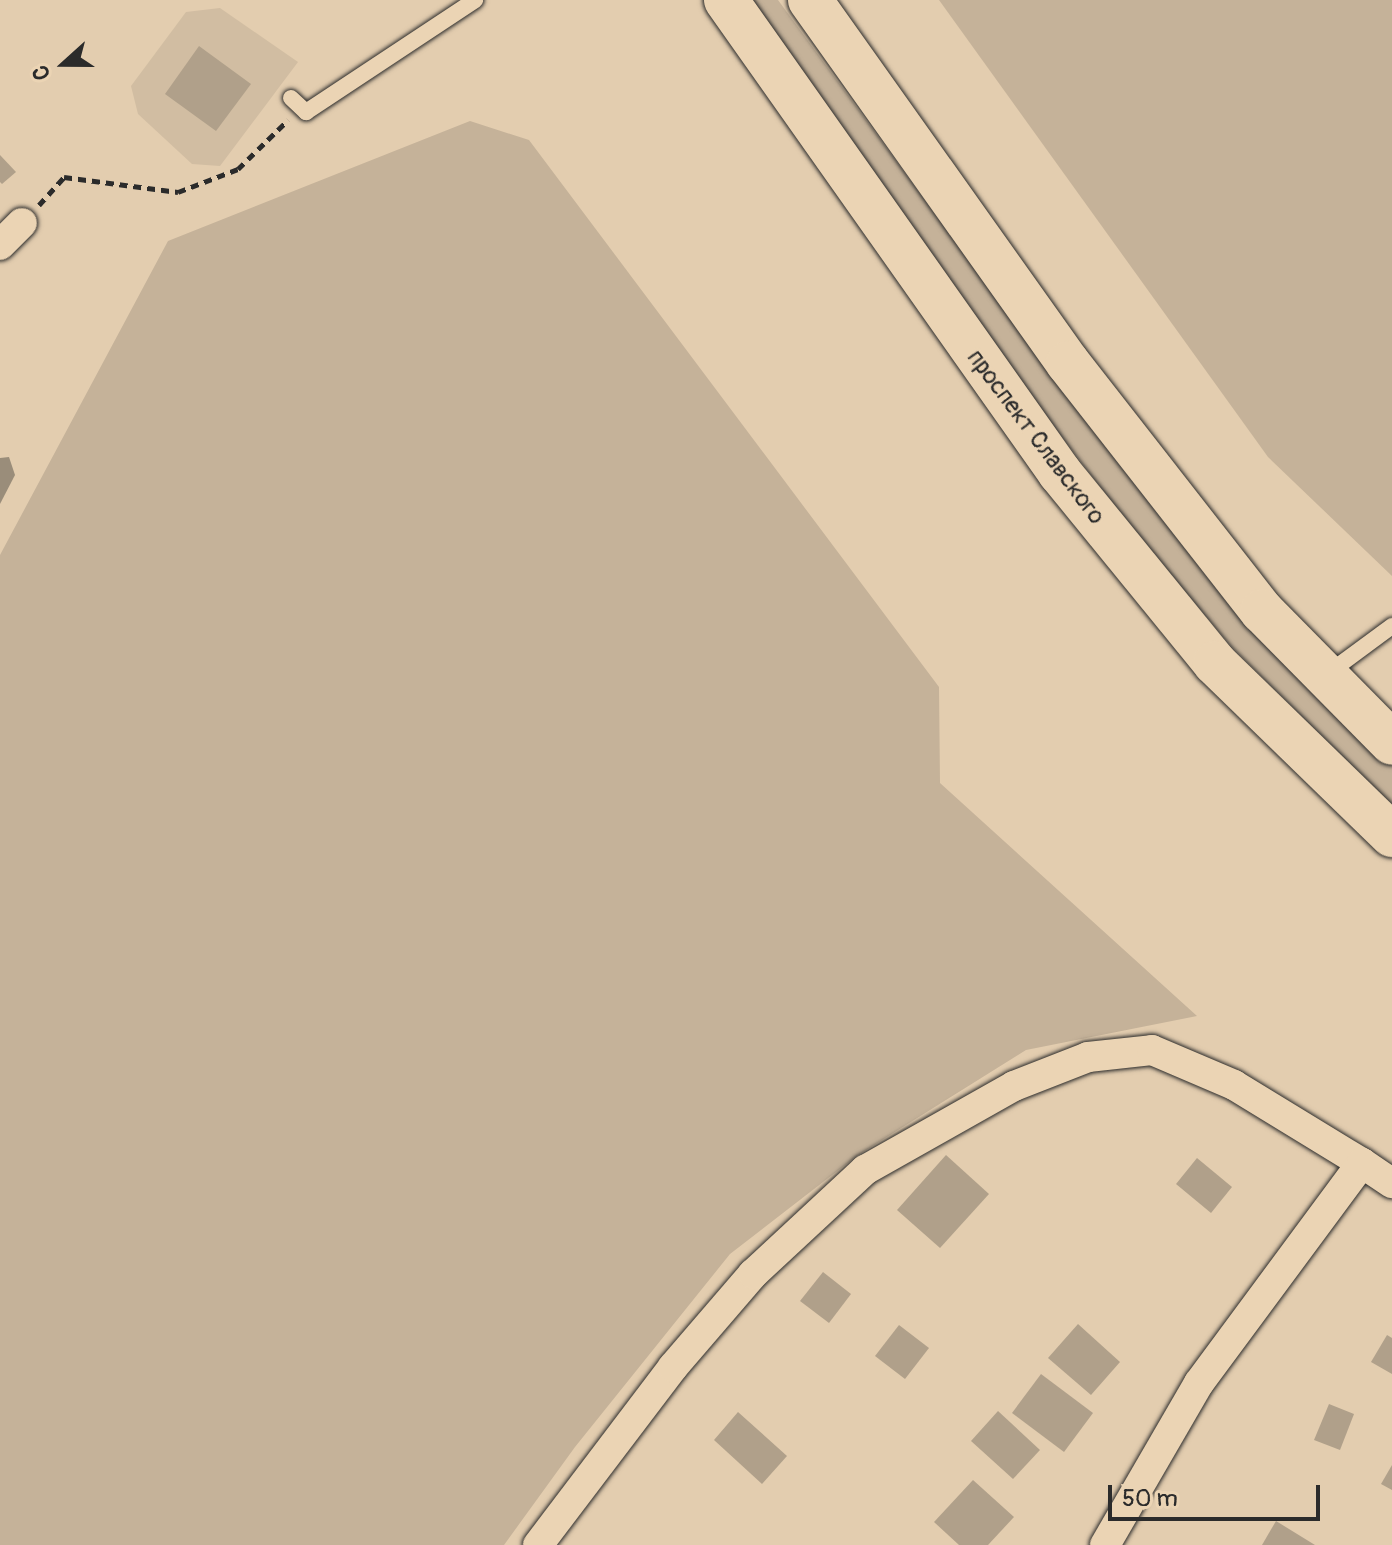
<!DOCTYPE html>
<meta charset="utf-8">
<style>
body{margin:0}
#map{position:relative;width:1392px;height:1545px;overflow:hidden;background:#e3cdaf;font-family:Pangolin,sans-serif}
div>[style]{position:absolute}
.built>*{inset:0;background:#d1bda2}
.green>*{inset:0;background:#c5b299}
.water>*{inset:0;background:#9a8d7a}
.building>*{inset:0;background:#b0a08a}
.path>*{height:5px;margin-top:-2.5px;transform-origin:0;background:repeating-linear-gradient(90deg,#2b2b2b 0 8px,transparent 0 14px)}
.roads{filter:drop-shadow(0 0 2px #2b2b2b) drop-shadow(0 0 2px #2b2b2b)}
.lane>*{height:16px;margin:-8px;padding:0 8px;transform-origin:8px;border-radius:8px;background:#ebd4b4}
.street>*{height:30px;margin:-15px;padding:0 15px;transform-origin:15px;border-radius:15px;background:#ebd4b4}
.secondary>*{height:44px;margin:-22px;padding:0 22px;transform-origin:22px;border-radius:22px;background:#ebd4b4}
span{translate:-50% -50%;white-space:nowrap;text-align:center;line-height:1.15;-webkit-text-stroke:6px #ebd4b4;paint-order:stroke}
.street-label{font-size:24px;color:#2b2b2b}
.north{position:absolute;left:24px;top:24px;width:80px;height:80px;-webkit-text-stroke:6px #ebd4b4;paint-order:stroke;rotate:249deg;font-size:22px;font-weight:700;line-height:32px;text-align:center;color:#2b2b2b}
.north::after{content:'';display:block;margin:auto;width:28px;height:36px;background:#2b2b2b;clip-path:polygon(50% 0,100% 100%,50% 72%,0 100%)}
.scale{position:absolute;left:1108px;top:1485px;width:212px;height:36px;box-sizing:border-box;border:4px solid #2b2b2b;border-top:0;padding-left:10px;font-size:24px;line-height:28px;white-space:nowrap;color:#2b2b2b;-webkit-text-stroke:6px #ebd4b4;paint-order:stroke}
</style>
<div id="map">
<div class="built">
<i style="clip-path:polygon(220px 8px,298px 62px,220px 166px,192px 164px,138px 114px,131px 86px,186px 12px)"></i>
</div>
<div class="green">
<i style="clip-path:polygon(752px 0,778px 0,1052px 374px,1392px 757px,1392px 806px,1232px 647px,1137px 535px,1027px 391px)"></i>
<i style="clip-path:polygon(939px 0,1392px 0,1392px 576px,1268px 457px)"></i>
<i style="clip-path:polygon(470px 121px,529px 140px,939px 687px,940px 783px,1197px 1016px,1026px 1050px,858px 1155px,730px 1254px,575px 1447px,504px 1545px,0 1545px,0 555px,168px 241px)"></i>
</div>
<div class="water">
<i style="clip-path:polygon(9px 457px,15px 475px,0 504px,0 458px)"></i>
</div>
<div class="building">
<i style="clip-path:polygon(199px 46px,251px 84px,216px 131px,165px 94px)"></i>
<i style="clip-path:polygon(0 155px,16px 172px,2px 184px,0 182px)"></i>
<i style="clip-path:polygon(946px 1155px,989px 1194px,940px 1248px,897px 1210px)"></i>
<i style="clip-path:polygon(1197px 1158px,1232px 1187px,1211px 1213px,1176px 1184px)"></i>
<i style="clip-path:polygon(823px 1272px,851px 1294px,829px 1323px,800px 1301px)"></i>
<i style="clip-path:polygon(1078px 1324px,1120px 1362px,1091px 1395px,1048px 1358px)"></i>
<i style="clip-path:polygon(899px 1325px,929px 1348px,905px 1379px,875px 1356px)"></i>
<i style="clip-path:polygon(1387px 1335px,1392px 1338px,1392px 1374px,1371px 1362px)"></i>
<i style="clip-path:polygon(1041px 1374px,1093px 1413px,1064px 1452px,1012px 1413px)"></i>
<i style="clip-path:polygon(1329px 1404px,1354px 1414px,1340px 1450px,1314px 1440px)"></i>
<i style="clip-path:polygon(998px 1411px,1040px 1450px,1013px 1479px,971px 1441px)"></i>
<i style="clip-path:polygon(738px 1412px,787px 1456px,762px 1484px,714px 1440px)"></i>
<i style="clip-path:polygon(1392px 1465px,1392px 1490px,1381px 1484px)"></i>
<i style="clip-path:polygon(973px 1480px,1014px 1517px,988px 1545px,959px 1545px,934px 1522px)"></i>
<i style="clip-path:polygon(1276px 1521px,1315px 1545px,1262px 1545px)"></i>
</div>
<div class="path">
<i style="left:39px;top:205px;width:38px;rotate:-48deg"></i>
<i style="left:64px;top:177px;width:115px;rotate:7.5deg"></i>
<i style="left:178px;top:192px;width:64px;rotate:-21deg"></i>
<i style="left:238px;top:169px;width:70px;rotate:-44.4deg"></i>
</div>
<div class="roads">
<div class="lane">
<i style="left:291px;top:98px;width:21px;rotate:43deg"></i>
<i style="left:306px;top:112px;width:203px;rotate:-33.5deg"></i>
<i style="left:1327px;top:674px;width:81px;rotate:-36.4deg"></i>
</div>
<div class="street">
<i style="left:0;top:245px;width:31px;rotate:-45deg"></i>
<i style="left:538px;top:1545px;width:223px;rotate:-52.8deg"></i>
<i style="left:673px;top:1367px;width:123px;rotate:-49.3deg"></i>
<i style="left:753px;top:1274px;width:153px;rotate:-42.9deg"></i>
<i style="left:865px;top:1170px;width:171px;rotate:-29.4deg"></i>
<i style="left:1014px;top:1086px;width:79px;rotate:-21.4deg"></i>
<i style="left:1088px;top:1057px;width:64px;rotate:-6.2deg"></i>
<i style="left:1152px;top:1050px;width:89px;rotate:23.1deg"></i>
<i style="left:1234px;top:1085px;width:150px;rotate:31.4deg"></i>
<i style="left:1105px;top:1545px;width:187px;rotate:-59.9deg"></i>
<i style="left:1199px;top:1383px;width:274px;rotate:-53.5deg"></i>
<i style="left:1362px;top:1163px;width:36px;rotate:34deg"></i>
</div>
<div class="secondary">
<i style="left:726px;top:0;width:579px;rotate:54.77deg"></i>
<i style="left:1060px;top:473px;width:245px;rotate:50.8deg"></i>
<i style="left:1215px;top:663px;width:247px;rotate:44.2deg"></i>
<i style="left:810px;top:0;width:445px;rotate:54.6deg"></i>
<i style="left:1068px;top:363px;width:315px;rotate:52deg"></i>
<i style="left:1262px;top:611px;width:185px;rotate:45.4deg"></i>
</div>
</div>
<div class="street-label">
<span style="left:1036px;top:437px;rotate:53deg">проспект Славского</span>
</div>
<div class="north">С</div>
<div class="scale">50 m</div>
</div>
